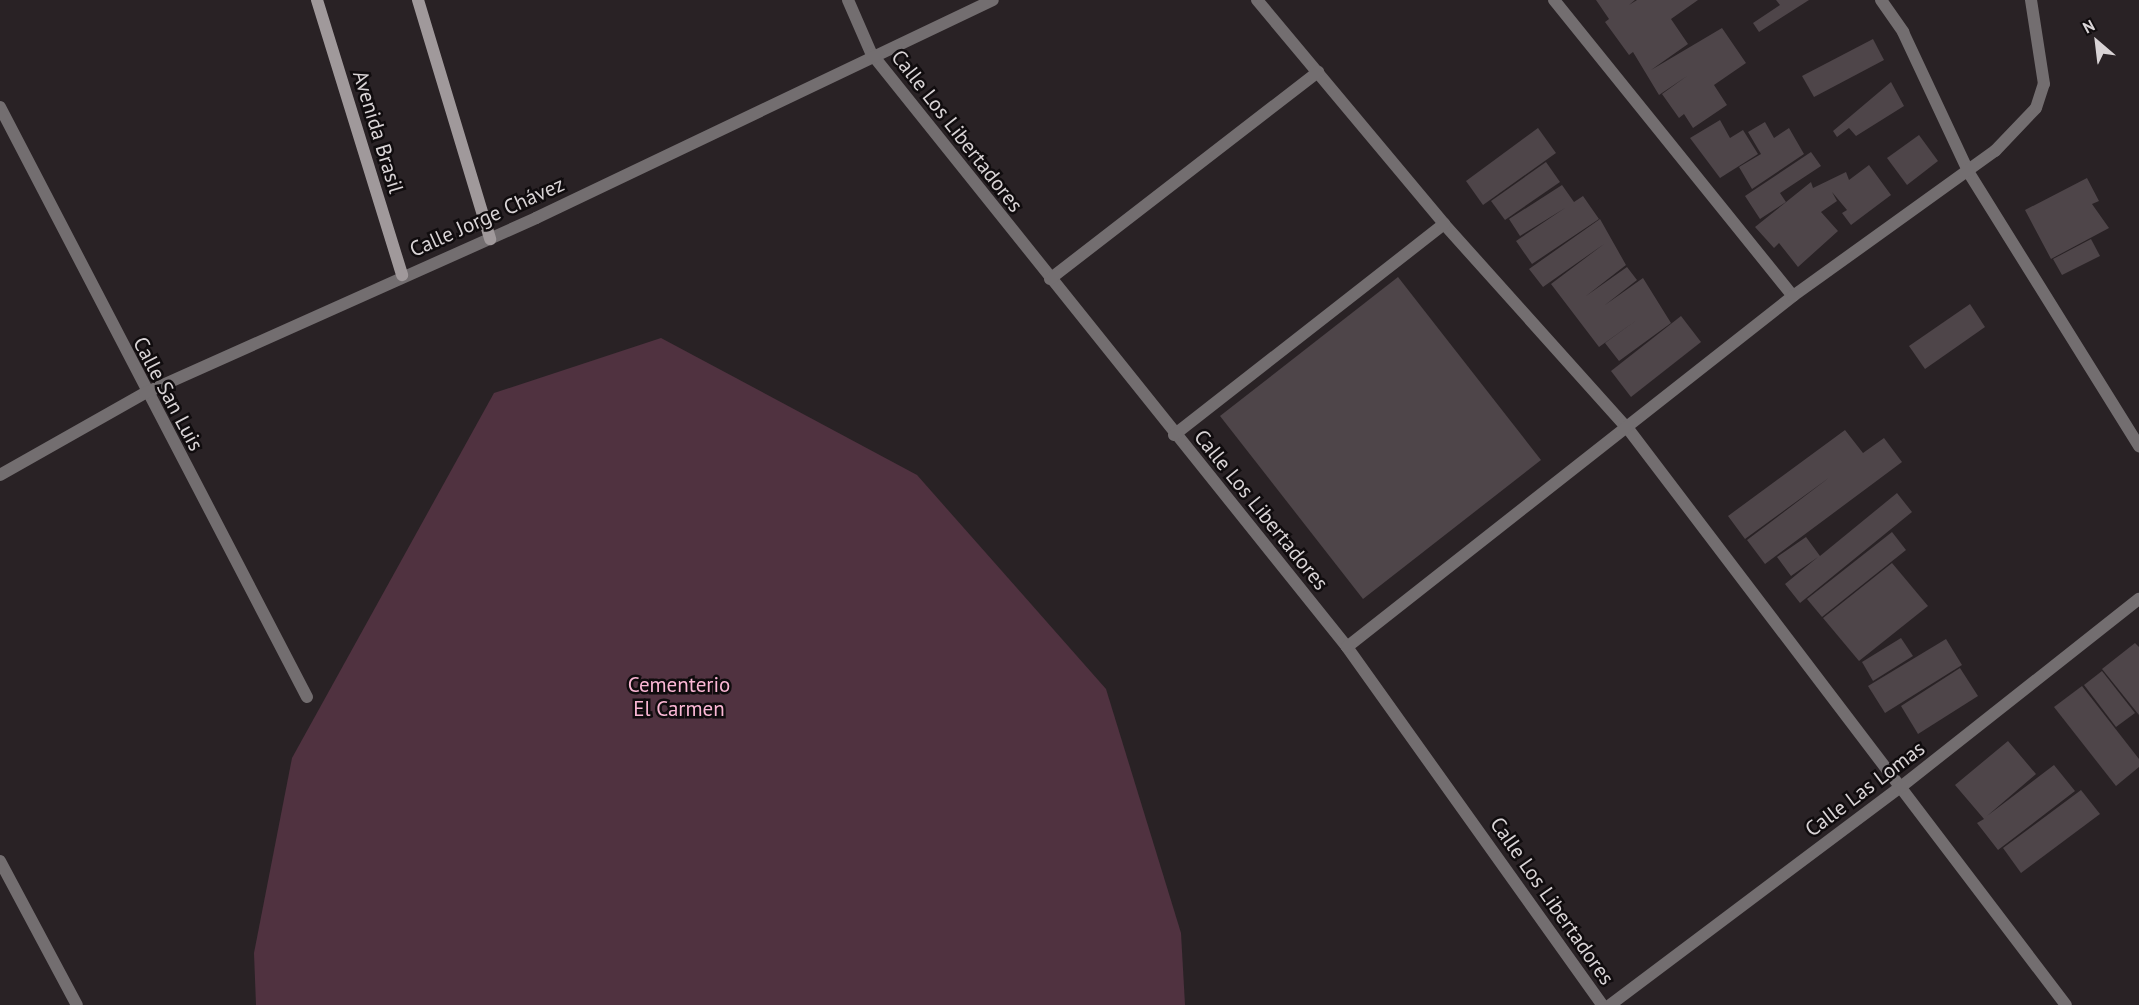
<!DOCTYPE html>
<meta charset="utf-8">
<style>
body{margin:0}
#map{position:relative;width:2139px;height:1005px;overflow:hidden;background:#292225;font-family:"PT Sans",sans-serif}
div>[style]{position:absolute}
.green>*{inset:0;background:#503240}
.building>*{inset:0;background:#4e4549}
.street>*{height:12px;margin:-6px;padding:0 6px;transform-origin:6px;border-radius:6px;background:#736e70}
.secondary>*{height:12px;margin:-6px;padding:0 6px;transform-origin:6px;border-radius:6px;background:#a0999b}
span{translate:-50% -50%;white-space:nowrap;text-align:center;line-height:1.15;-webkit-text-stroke:5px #100c0e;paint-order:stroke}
.street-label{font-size:21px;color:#d9d4d6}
.park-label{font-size:21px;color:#fbb7d5}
.north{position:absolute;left:2067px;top:12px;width:60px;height:60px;-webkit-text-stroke:4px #100c0e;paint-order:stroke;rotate:332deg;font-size:16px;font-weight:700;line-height:24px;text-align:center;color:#d9d4d6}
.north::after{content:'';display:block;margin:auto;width:21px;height:27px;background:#d9d4d6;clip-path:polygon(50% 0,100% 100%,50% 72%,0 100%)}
</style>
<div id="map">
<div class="green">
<i style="clip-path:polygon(661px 338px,917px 475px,1106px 689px,1181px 933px,1185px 1005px,256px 1005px,254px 953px,292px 758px,494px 393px)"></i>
</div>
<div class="building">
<i style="clip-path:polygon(1596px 0,1635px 0,1629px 5px,1637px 0,1698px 0,1671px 19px,1688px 44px,1651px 70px,1722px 28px,1746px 63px,1714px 85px,1727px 105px,1693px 128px,1684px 114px,1679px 118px,1662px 94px,1687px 76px,1659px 95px,1633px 52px,1629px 55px,1605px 22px,1609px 19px)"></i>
<i style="clip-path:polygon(1776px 0,1809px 0,1759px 32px,1753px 23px,1780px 5px)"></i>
<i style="clip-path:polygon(1873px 39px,1884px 60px,1814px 97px,1802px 76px)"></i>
<i style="clip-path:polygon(1891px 82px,1904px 106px,1856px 136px,1849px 128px,1837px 137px,1833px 131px)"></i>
<i style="clip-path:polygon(1720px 120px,1730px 138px,1743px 130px,1758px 154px,1720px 178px,1690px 138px)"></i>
<i style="clip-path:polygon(1765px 122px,1774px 138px,1789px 128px,1804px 154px,1752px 189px,1739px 167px,1761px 154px,1748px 132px)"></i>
<i style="clip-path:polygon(1538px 128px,1556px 153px,1483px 205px,1466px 181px)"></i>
<i style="clip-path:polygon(1919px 135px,1938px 161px,1907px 185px,1887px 158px)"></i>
<i style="clip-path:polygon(1811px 152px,1821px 166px,1780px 193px,1786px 202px,1760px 219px,1745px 196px)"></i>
<i style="clip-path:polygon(1546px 162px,1560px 182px,1505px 220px,1491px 201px)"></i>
<i style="clip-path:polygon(1869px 165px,1891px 195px,1851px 225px,1842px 213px,1847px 210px,1832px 192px,1837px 201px,1821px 212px,1838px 231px,1798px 267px,1779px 243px,1774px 248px,1755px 227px,1811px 182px,1813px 188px,1846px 172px,1849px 180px)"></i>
<i style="clip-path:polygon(2087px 178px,2099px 201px,2092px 204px,2109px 228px,2051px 259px,2025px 210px)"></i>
<i style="clip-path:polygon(1562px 185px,1574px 202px,1583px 196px,1599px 219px,1532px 264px,1516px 241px,1565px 208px,1520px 236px,1509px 219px)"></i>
<i style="clip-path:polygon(1600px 219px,1626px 265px,1586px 296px,1627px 267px,1637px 280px,1605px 305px,1643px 278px,1671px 323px,1619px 361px,1605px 343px,1638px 319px,1599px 347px,1551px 284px,1604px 244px,1543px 287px,1529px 269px)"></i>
<i style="clip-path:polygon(2091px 239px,2100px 256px,2062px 275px,2053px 259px)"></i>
<i style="clip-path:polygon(1398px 277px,1541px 460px,1363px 599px,1220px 416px)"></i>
<i style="clip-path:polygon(1970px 304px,1985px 327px,1925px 369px,1909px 346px)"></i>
<i style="clip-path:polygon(1681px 316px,1701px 342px,1631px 397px,1611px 371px)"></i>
<i style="clip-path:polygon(1845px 430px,1863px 453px,1884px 438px,1902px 462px,1765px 564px,1747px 540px,1830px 477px,1745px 539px,1728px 516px)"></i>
<i style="clip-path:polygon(1897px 493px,1912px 512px,1800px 603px,1785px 584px,1818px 557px,1791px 576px,1777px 557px,1806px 537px,1820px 556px)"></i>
<i style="clip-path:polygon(1892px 532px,1906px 550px,1822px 617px,1807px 599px)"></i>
<i style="clip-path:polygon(1892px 563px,1928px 606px,1859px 661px,1823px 618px)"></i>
<i style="clip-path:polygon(1901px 638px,1913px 656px,1873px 681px,1862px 662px)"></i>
<i style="clip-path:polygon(1946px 639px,1962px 665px,1885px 713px,1868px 686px)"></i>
<i style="clip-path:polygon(2135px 643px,2139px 647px,2139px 715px,2102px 669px)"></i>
<i style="clip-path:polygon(1960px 668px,1978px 696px,1918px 734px,1901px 706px)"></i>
<i style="clip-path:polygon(2102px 671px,2135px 713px,2116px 727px,2084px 685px)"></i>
<i style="clip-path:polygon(2082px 686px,2139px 759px,2139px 767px,2116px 786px,2054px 707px)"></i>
<i style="clip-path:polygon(2008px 741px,2036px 774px,1987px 816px,2054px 765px,2075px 791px,1998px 850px,1977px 823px,1984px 819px,1955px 785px)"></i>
<i style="clip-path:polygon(2081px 790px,2100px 814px,2021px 873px,2003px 848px)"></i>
</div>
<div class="street">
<i style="left:848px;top:0;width:58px;rotate:66.5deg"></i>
<i style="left:871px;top:53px;width:761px;rotate:51.29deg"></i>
<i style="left:1347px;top:647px;width:440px;rotate:54.5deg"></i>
<i style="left:1257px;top:0;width:292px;rotate:50.1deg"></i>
<i style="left:1444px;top:224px;width:277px;rotate:48.1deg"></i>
<i style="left:1629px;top:430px;width:722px;rotate:52.77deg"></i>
<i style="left:1554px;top:0;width:380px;rotate:51.1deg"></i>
<i style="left:1881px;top:0;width:39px;rotate:55deg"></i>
<i style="left:1903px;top:32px;width:156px;rotate:64.9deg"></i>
<i style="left:1969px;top:173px;width:322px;rotate:58.1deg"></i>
<i style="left:0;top:107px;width:665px;rotate:62.51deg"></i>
<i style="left:1050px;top:279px;width:339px;rotate:-37.7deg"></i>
<i style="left:1174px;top:435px;width:343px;rotate:-38deg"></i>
<i style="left:0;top:475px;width:167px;rotate:-29.5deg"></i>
<i style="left:145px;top:393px;width:428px;rotate:-24.1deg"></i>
<i style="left:536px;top:218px;width:506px;rotate:-25.5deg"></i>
<i style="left:1347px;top:647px;width:568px;rotate:-38.2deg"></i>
<i style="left:1793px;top:296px;width:249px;rotate:-35.7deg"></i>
<i style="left:1995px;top:151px;width:59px;rotate:-46.4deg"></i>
<i style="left:2036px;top:108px;width:25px;rotate:-72deg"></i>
<i style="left:2044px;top:84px;width:85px;rotate:-98.8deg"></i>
<i style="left:0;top:861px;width:163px;rotate:61.9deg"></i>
<i style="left:1610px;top:1005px;width:365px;rotate:-36.9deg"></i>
<i style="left:1902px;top:786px;width:302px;rotate:-38.3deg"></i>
</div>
<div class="secondary">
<i style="left:317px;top:0;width:288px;rotate:72.8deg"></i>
<i style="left:418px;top:0;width:250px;rotate:73.2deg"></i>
</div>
<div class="street-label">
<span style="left:957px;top:131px;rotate:52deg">Calle Los Libertadores</span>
<span style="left:378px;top:132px;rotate:73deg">Avenida Brasil</span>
<span style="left:487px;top:217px;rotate:-24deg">Calle Jorge Chávez</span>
<span style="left:168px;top:394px;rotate:62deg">Calle San Luis</span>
<span style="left:1261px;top:510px;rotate:51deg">Calle Los Libertadores</span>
<span style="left:1865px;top:789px;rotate:-37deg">Calle Las Lomas</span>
<span style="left:1552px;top:901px;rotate:55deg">Calle Los Libertadores</span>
</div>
<div class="park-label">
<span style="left:679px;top:697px">Cementerio<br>El Carmen</span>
</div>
<div class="north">N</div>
</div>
